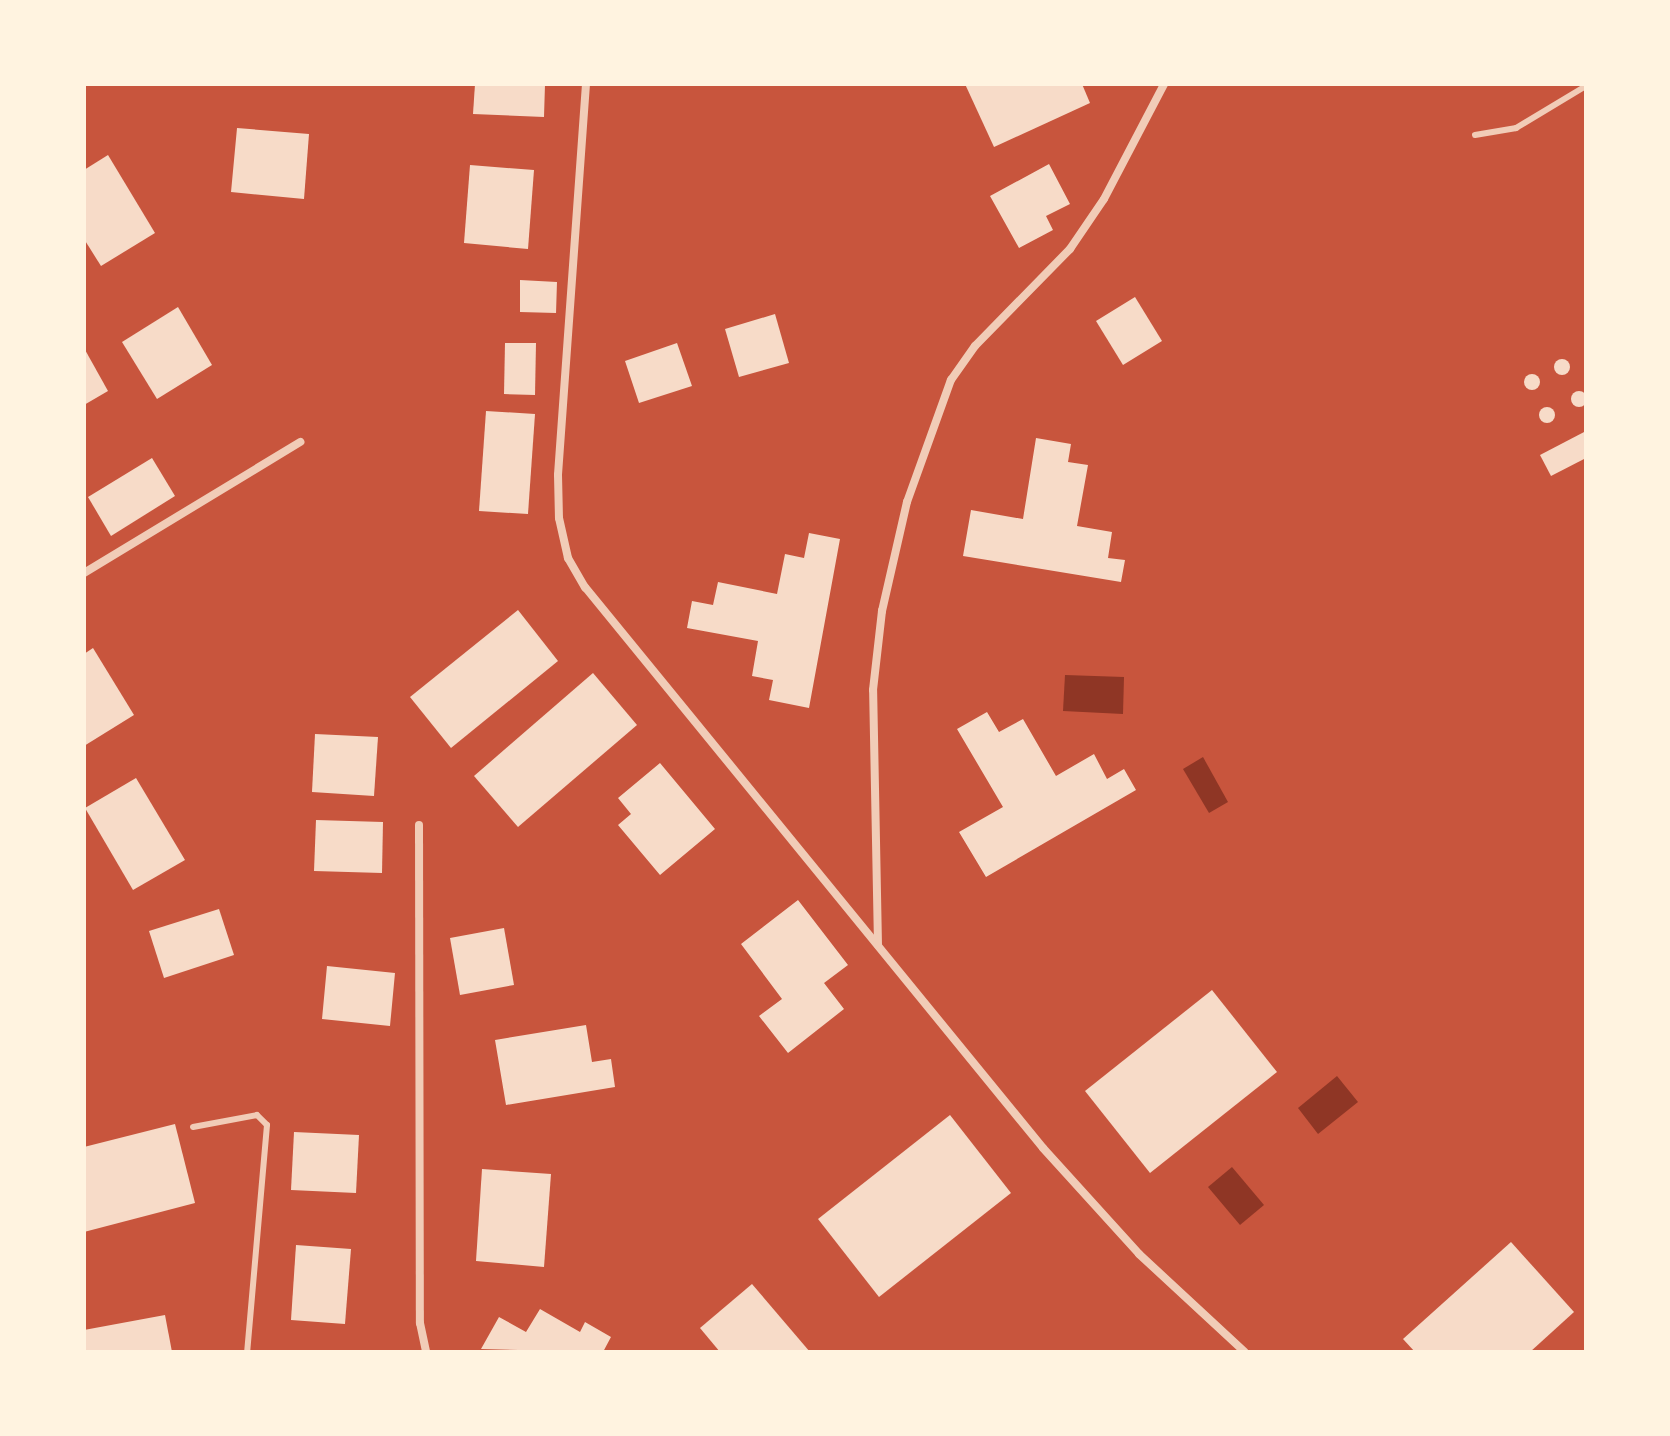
<!DOCTYPE html>
<style>
body{margin:0}
#map{position:relative;width:1670px;height:1436px;overflow:hidden;background:#c8553d;font-family:Manrope,sans-serif}
div>[style]{position:absolute}
.water>*{inset:0;background:#8f3625}
.building>*{inset:0;background:#f7dbc8}
.round{border-radius:50%}
.service>*{height:6px;margin:-3px;padding:0 3px;transform-origin:3px;border-radius:3px;background:#f1ccb7}
.minor>*{height:8px;margin:-4px;padding:0 4px;transform-origin:4px;border-radius:4px;background:#f1ccb7}
span{translate:-50% -50%;white-space:nowrap;text-align:center;line-height:1.15;-webkit-text-stroke:8px #fff3e0;paint-order:stroke}
.frame{position:absolute;inset:0;border:86px solid #fff3e0;pointer-events:none}
</style>
<div id="map">
<div class="water">
<i style="clip-path:polygon(1065px 675px,1124px 677px,1123px 714px,1063px 711px)"></i>
<i style="clip-path:polygon(1203px 757px,1228px 802px,1209px 813px,1183px 769px)"></i>
<i style="clip-path:polygon(1337px 1076px,1358px 1102px,1318px 1134px,1298px 1108px)"></i>
<i style="clip-path:polygon(1232px 1167px,1264px 1205px,1240px 1225px,1208px 1187px)"></i>
</div>
<div class="building">
<i style="clip-path:polygon(475px 84px,545px 84px,544px 117px,473px 114px)"></i>
<i style="clip-path:polygon(965px 84px,1082px 84px,1090px 103px,994px 147px)"></i>
<i style="clip-path:polygon(237px 128px,309px 134px,304px 199px,231px 192px)"></i>
<i style="clip-path:polygon(108px 155px,155px 233px,101px 266px,84px 239px,84px 170px)"></i>
<i style="clip-path:polygon(1049px 164px,1070px 204px,1046px 216px,1053px 230px,1019px 248px,990px 196px)"></i>
<i style="clip-path:polygon(470px 165px,534px 170px,528px 249px,464px 243px)"></i>
<i style="clip-path:polygon(520px 280px,557px 282px,556px 313px,520px 312px)"></i>
<i style="clip-path:polygon(1135px 297px,1162px 341px,1123px 365px,1096px 321px)"></i>
<i style="clip-path:polygon(178px 307px,212px 365px,157px 399px,122px 342px)"></i>
<i style="clip-path:polygon(775px 314px,789px 363px,739px 377px,725px 329px)"></i>
<i style="clip-path:polygon(505px 343px,536px 343px,535px 395px,504px 394px)"></i>
<i style="clip-path:polygon(677px 343px,692px 386px,639px 403px,625px 361px)"></i>
<i style="clip-path:polygon(84px 348px,108px 391px,84px 405px)"></i>
<i class="round" style="left:1554px;top:359px;width:16px;height:16px"></i>
<i class="round" style="left:1524px;top:374px;width:16px;height:16px"></i>
<i class="round" style="left:1571px;top:391px;width:16px;height:16px"></i>
<i class="round" style="left:1539px;top:407px;width:16px;height:16px"></i>
<i style="clip-path:polygon(486px 411px,535px 414px,528px 514px,479px 511px)"></i>
<i style="clip-path:polygon(1586px 431px,1586px 458px,1551px 476px,1540px 455px)"></i>
<i style="clip-path:polygon(1036px 438px,1071px 444px,1068px 462px,1088px 465px,1077px 526px,1112px 532px,1108px 558px,1125px 560px,1121px 582px,963px 556px,971px 510px,1023px 519px)"></i>
<i style="clip-path:polygon(152px 458px,175px 496px,111px 536px,88px 497px)"></i>
<i style="clip-path:polygon(809px 533px,840px 539px,809px 708px,769px 700px,773px 680px,752px 676px,758px 641px,687px 628px,692px 601px,713px 605px,718px 582px,777px 594px,785px 554px,804px 558px)"></i>
<i style="clip-path:polygon(518px 610px,558px 661px,451px 748px,410px 697px)"></i>
<i style="clip-path:polygon(93px 648px,134px 715px,84px 746px,84px 654px)"></i>
<i style="clip-path:polygon(593px 673px,637px 725px,518px 827px,474px 776px)"></i>
<i style="clip-path:polygon(987px 712px,999px 732px,1023px 719px,1056px 776px,1094px 754px,1107px 779px,1124px 769px,1136px 790px,986px 877px,959px 832px,1003px 807px,957px 729px)"></i>
<i style="clip-path:polygon(315px 734px,378px 737px,374px 796px,312px 792px)"></i>
<i style="clip-path:polygon(660px 763px,715px 829px,660px 875px,618px 825px,631px 814px,618px 798px)"></i>
<i style="clip-path:polygon(136px 778px,185px 860px,133px 890px,85px 808px)"></i>
<i style="clip-path:polygon(316px 820px,383px 822px,382px 873px,314px 871px)"></i>
<i style="clip-path:polygon(798px 900px,848px 965px,824px 983px,844px 1009px,788px 1053px,759px 1016px,782px 999px,741px 944px)"></i>
<i style="clip-path:polygon(219px 909px,234px 955px,164px 978px,149px 931px)"></i>
<i style="clip-path:polygon(504px 928px,514px 985px,460px 995px,450px 938px)"></i>
<i style="clip-path:polygon(327px 966px,395px 973px,390px 1026px,322px 1019px)"></i>
<i style="clip-path:polygon(1212px 990px,1277px 1072px,1150px 1173px,1085px 1091px)"></i>
<i style="clip-path:polygon(586px 1025px,592px 1062px,611px 1059px,615px 1087px,506px 1105px,495px 1040px)"></i>
<i style="clip-path:polygon(950px 1115px,1011px 1193px,879px 1297px,818px 1219px)"></i>
<i style="clip-path:polygon(175px 1124px,195px 1203px,84px 1232px,84px 1147px)"></i>
<i style="clip-path:polygon(294px 1132px,359px 1135px,356px 1193px,291px 1190px)"></i>
<i style="clip-path:polygon(482px 1169px,551px 1174px,544px 1267px,476px 1261px)"></i>
<i style="clip-path:polygon(1511px 1242px,1574px 1312px,1530px 1352px,1415px 1352px,1403px 1339px)"></i>
<i style="clip-path:polygon(296px 1245px,351px 1249px,345px 1324px,291px 1320px)"></i>
<i style="clip-path:polygon(752px 1284px,810px 1352px,720px 1352px,700px 1328px)"></i>
<i style="clip-path:polygon(540px 1309px,580px 1332px,585px 1322px,611px 1337px,603px 1352px,481px 1349px,499px 1317px,526px 1332px)"></i>
<i style="clip-path:polygon(165px 1315px,172px 1352px,84px 1352px,84px 1330px)"></i>
</div>
<div class="service">
<i style="left:1475px;top:135px;width:42px;rotate:-9.7deg"></i>
<i style="left:1516px;top:128px;width:82px;rotate:-31deg"></i>
<i style="left:193px;top:1127px;width:65px;rotate:-10.6deg"></i>
<i style="left:257px;top:1115px;width:14px;rotate:45deg"></i>
<i style="left:267px;top:1125px;width:228px;rotate:95deg"></i>
</div>
<div class="minor">
<i style="left:586px;top:84px;width:392px;rotate:94.1deg"></i>
<i style="left:558px;top:475px;width:43px;rotate:88.7deg"></i>
<i style="left:559px;top:518px;width:41px;rotate:77.3deg"></i>
<i style="left:568px;top:558px;width:34px;rotate:60deg"></i>
<i style="left:585px;top:587px;width:724px;rotate:50.77deg"></i>
<i style="left:1043px;top:1148px;width:143px;rotate:47.8deg"></i>
<i style="left:1139px;top:1254px;width:144px;rotate:42.8deg"></i>
<i style="left:84px;top:573px;width:253px;rotate:-31.2deg"></i>
<i style="left:419px;top:825px;width:498px;rotate:89.9deg"></i>
<i style="left:420px;top:1323px;width:30px;rotate:78deg"></i>
<i style="left:878px;top:945px;width:255px;rotate:-91.1deg"></i>
<i style="left:873px;top:690px;width:80px;rotate:-83.5deg"></i>
<i style="left:882px;top:611px;width:112px;rotate:-77.1deg"></i>
<i style="left:907px;top:502px;width:130px;rotate:-70.2deg"></i>
<i style="left:951px;top:380px;width:42px;rotate:-54.8deg"></i>
<i style="left:975px;top:346px;width:136px;rotate:-45.6deg"></i>
<i style="left:1070px;top:249px;width:60px;rotate:-55.8deg"></i>
<i style="left:1104px;top:199px;width:130px;rotate:-62.4deg"></i>
</div>
<div class="frame"></div>
</div>
